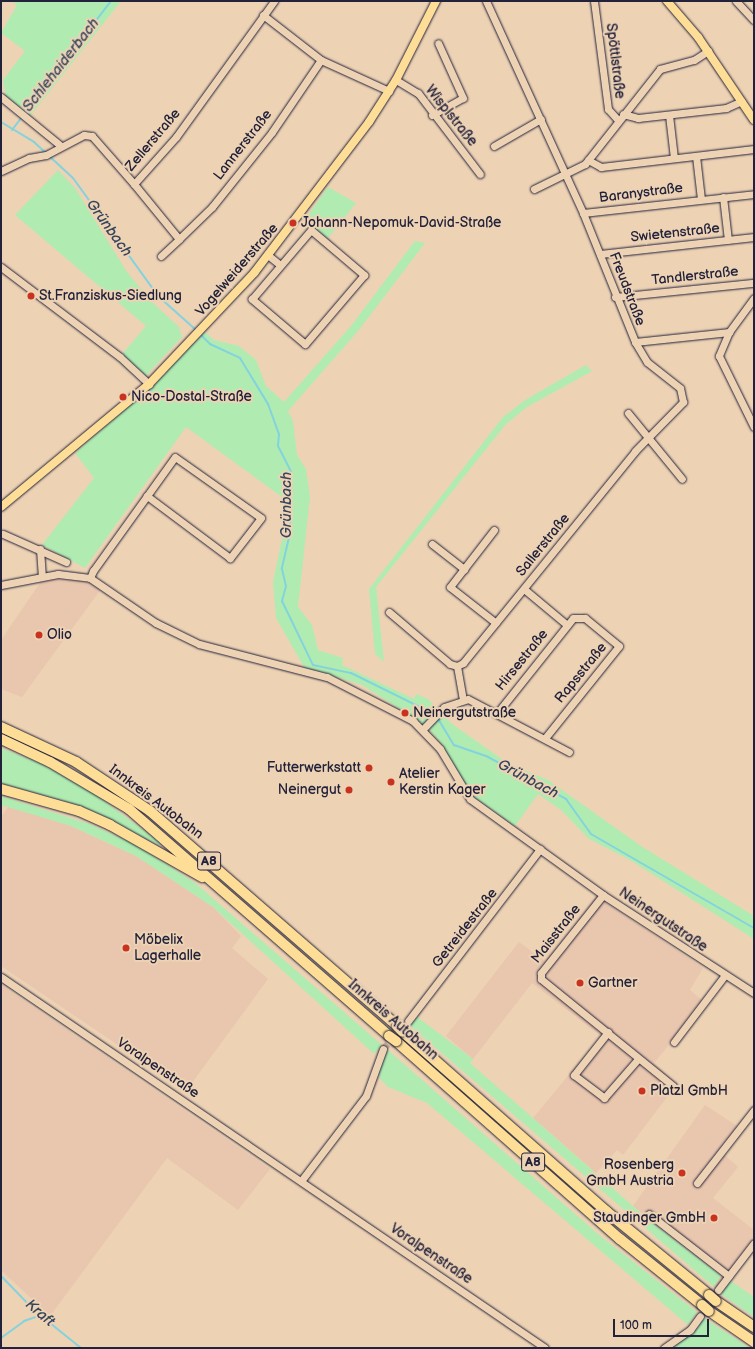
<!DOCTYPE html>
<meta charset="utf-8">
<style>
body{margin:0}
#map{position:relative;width:755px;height:1349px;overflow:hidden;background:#edd2b4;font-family:"Balsamiq Sans",sans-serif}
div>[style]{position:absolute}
.built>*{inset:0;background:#e9c6ae}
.green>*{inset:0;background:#b0ecb1}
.stream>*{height:2px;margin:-1px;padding:0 1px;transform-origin:1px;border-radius:1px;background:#83d3de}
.minor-tunnel>*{height:7px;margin-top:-3.5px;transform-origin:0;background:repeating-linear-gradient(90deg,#c4af9c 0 7px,transparent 0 10.5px)}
.roads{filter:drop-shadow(0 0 1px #22223b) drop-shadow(0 0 1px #22223b)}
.minor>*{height:7px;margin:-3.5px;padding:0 3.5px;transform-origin:3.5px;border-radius:3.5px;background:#edd2b4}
.major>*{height:8px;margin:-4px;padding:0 4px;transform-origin:4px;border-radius:4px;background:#fedd96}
.highway>*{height:10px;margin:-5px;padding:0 5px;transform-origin:5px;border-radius:5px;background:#fedd96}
.bridges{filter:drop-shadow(0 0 1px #22223b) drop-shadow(0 0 1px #22223b)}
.highway-bridge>*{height:10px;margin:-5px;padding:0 5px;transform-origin:5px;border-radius:5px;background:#fedd96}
.dots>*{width:11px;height:11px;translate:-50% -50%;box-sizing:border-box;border:2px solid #edd2b4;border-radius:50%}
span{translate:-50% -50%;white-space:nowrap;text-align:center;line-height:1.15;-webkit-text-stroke:4px #edd2b4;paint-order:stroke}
.shield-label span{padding:1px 3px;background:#edd2b4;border:1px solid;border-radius:3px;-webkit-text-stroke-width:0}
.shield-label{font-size:13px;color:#22223b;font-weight:700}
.street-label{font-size:14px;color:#22223b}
.poi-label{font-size:14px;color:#22223b}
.left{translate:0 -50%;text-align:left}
.right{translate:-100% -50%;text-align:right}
.water-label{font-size:15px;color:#35455c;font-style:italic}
.frame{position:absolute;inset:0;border:2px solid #22223b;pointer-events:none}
.scale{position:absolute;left:613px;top:1319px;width:96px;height:18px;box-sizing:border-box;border:2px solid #22223b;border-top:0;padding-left:5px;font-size:12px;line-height:14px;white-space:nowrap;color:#22223b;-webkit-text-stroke:3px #edd2b4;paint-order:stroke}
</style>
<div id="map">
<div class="built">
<i style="clip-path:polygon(62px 578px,81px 579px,101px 589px,22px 697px,1px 689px,1px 640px,42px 580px)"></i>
<i style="clip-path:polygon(9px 806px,71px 826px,136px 856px,213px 907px,241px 936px,232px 948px,268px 979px,186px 1091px,1px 966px,1px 817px)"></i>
<i style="clip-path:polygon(596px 896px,703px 968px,690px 990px,704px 1002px,654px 1063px,677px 1084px,623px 1155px,617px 1150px,596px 1173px,533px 1118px,601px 1036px,532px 983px,473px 1059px,446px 1036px,519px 942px,545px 961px)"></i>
<i style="clip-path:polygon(1px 985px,270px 1169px,238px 1210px,167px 1158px,50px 1316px,1px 1270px)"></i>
<i style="clip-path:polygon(705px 1105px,740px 1128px,721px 1152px,738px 1167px,713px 1198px,754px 1230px,754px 1249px,721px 1294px,714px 1287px,721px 1276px,633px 1206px)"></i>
</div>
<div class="green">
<i style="clip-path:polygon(11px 1px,121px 1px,31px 115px,6px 96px,3px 80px,25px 51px,1px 33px,17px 5px)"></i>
<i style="clip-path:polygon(58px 170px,75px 188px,127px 272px,153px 303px,179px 327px,182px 337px,141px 381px,117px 360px,146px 326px,15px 215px)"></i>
<i style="clip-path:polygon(328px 187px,356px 203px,328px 238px,304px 221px)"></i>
<i style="clip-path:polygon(415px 241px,425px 243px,358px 331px,288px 411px,293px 421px,297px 455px,306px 469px,310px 497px,298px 607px,312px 625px,318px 650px,343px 658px,342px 665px,414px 699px,416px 694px,428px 699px,452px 724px,509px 764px,548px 780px,641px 846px,754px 916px,754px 939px,630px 860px,589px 839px,561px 810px,538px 794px,515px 826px,473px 796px,461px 782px,442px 744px,425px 725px,362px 685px,304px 667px,276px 618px,273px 582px,283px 534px,282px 497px,186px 427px,85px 568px,42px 545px,94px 478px,75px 453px,149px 389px,205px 332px,214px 340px,239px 346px,256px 360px,266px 386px,284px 402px,351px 326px)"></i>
<i style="clip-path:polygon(586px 365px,592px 371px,527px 407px,506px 424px,376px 587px,384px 662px,375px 654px,369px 589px,503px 417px,525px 400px)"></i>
<i style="clip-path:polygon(1px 748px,42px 764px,96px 795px,161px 843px,159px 845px,67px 802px,1px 783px)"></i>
<i style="clip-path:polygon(1px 796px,90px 824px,136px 845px,194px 882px,382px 1045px,374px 1054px,213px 907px,136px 856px,71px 826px,1px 805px)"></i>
<i style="clip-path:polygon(416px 1016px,473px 1059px,470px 1063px,533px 1118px,651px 1222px,721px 1276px,714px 1287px,409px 1025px)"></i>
<i style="clip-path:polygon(388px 1050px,598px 1234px,697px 1312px,688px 1325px,427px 1103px,388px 1087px,380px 1079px,378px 1068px)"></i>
<i style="clip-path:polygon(731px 1281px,754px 1297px,754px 1317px,721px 1294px)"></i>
<i style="clip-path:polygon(704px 1318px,750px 1348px,670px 1348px,694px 1332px)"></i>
</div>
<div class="stream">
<i style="left:1px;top:122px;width:39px;rotate:31deg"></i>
<i style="left:34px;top:142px;width:53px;rotate:42.7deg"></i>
<i style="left:73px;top:178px;width:145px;rotate:54.2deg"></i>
<i style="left:158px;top:296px;width:51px;rotate:41.8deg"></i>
<i style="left:12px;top:130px;width:163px;rotate:-52.5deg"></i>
<i style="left:199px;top:333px;width:16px;rotate:45deg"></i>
<i style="left:210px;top:344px;width:33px;rotate:25deg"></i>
<i style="left:240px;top:358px;width:54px;rotate:58.7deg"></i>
<i style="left:268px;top:404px;width:32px;rotate:70deg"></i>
<i style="left:279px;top:434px;width:12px;rotate:95deg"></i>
<i style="left:278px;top:446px;width:29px;rotate:63deg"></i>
<i style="left:291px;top:472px;width:61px;rotate:90.9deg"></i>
<i style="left:290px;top:533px;width:37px;rotate:103deg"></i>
<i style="left:282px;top:569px;width:17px;rotate:77deg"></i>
<i style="left:286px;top:586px;width:16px;rotate:105deg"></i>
<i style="left:282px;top:601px;width:71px;rotate:64.2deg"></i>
<i style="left:313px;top:665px;width:39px;rotate:12deg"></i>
<i style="left:351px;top:673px;width:93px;rotate:26.3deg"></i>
<i style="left:437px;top:717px;width:33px;rotate:59deg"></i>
<i style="left:454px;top:745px;width:36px;rotate:19deg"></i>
<i style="left:488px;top:757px;width:89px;rotate:28.3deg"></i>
<i style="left:566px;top:799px;width:43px;rotate:54.5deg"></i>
<i style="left:591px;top:834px;width:188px;rotate:30deg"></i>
<i style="left:1px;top:1276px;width:49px;rotate:45.8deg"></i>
<i style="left:35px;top:1311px;width:59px;rotate:38.8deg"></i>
<i style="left:1px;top:1338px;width:29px;rotate:-36deg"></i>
<i style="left:24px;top:1321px;width:18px;rotate:-19deg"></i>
</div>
<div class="minor-tunnel">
<i style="left:383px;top:1049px;width:38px;rotate:-48deg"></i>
<i style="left:700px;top:1316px;width:32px;rotate:-55deg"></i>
</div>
<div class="roads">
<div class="minor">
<i style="left:486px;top:1px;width:233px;rotate:65.4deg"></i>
<i style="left:583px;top:213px;width:139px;rotate:68deg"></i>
<i style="left:635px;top:342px;width:95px;rotate:-6.1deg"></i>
<i style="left:729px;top:332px;width:42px;rotate:-53.7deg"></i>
<i style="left:594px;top:1px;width:109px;rotate:82.6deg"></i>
<i style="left:608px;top:109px;width:15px;rotate:48deg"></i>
<i style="left:736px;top:1px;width:26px;rotate:47deg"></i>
<i style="left:263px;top:15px;width:73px;rotate:37.8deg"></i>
<i style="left:321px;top:60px;width:75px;rotate:24.5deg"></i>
<i style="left:396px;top:80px;width:26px;rotate:31deg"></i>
<i style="left:418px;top:93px;width:102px;rotate:52.6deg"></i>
<i style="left:1px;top:97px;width:77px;rotate:39.2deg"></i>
<i style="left:623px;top:114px;width:16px;rotate:15deg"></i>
<i style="left:638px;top:118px;width:89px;rotate:-6.5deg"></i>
<i style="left:726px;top:108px;width:17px;rotate:-24deg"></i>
<i style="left:432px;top:115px;width:35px;rotate:-29deg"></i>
<i style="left:463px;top:98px;width:60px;rotate:-114.4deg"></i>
<i style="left:669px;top:115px;width:43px;rotate:83.4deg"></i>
<i style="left:494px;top:146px;width:54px;rotate:-29.9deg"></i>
<i style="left:696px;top:156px;width:43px;rotate:83.4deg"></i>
<i style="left:588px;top:160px;width:15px;rotate:28deg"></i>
<i style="left:601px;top:167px;width:154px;rotate:-6.7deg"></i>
<i style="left:1px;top:171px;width:31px;rotate:-25deg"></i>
<i style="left:29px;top:158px;width:17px;rotate:-10deg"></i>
<i style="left:46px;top:155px;width:43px;rotate:-27.8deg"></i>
<i style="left:84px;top:135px;width:8px;rotate:7deg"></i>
<i style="left:92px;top:136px;width:64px;rotate:48.8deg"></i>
<i style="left:134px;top:184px;width:63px;rotate:-48.2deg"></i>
<i style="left:176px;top:137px;width:168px;rotate:-54.2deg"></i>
<i style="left:134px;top:184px;width:71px;rotate:50.7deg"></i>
<i style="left:179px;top:239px;width:46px;rotate:-44.1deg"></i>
<i style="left:212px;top:207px;width:96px;rotate:-51.3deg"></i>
<i style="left:272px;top:132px;width:87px;rotate:-55.8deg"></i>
<i style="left:534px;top:189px;width:57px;rotate:-26.1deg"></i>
<i style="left:585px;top:164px;width:121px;rotate:-51.7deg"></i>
<i style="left:660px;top:69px;width:35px;rotate:-15deg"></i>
<i style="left:694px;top:60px;width:17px;rotate:-33deg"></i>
<i style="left:723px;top:197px;width:43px;rotate:83.4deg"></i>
<i style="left:583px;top:213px;width:172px;rotate:-6.3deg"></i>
<i style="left:311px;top:230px;width:70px;rotate:40.3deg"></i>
<i style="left:364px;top:275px;width:91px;rotate:130.5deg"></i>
<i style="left:305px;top:344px;width:70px;rotate:-139.7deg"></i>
<i style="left:252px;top:299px;width:91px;rotate:-49.5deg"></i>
<i style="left:600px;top:254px;width:155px;rotate:-6.3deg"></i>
<i style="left:161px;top:256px;width:25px;rotate:-43deg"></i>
<i style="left:269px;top:256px;width:14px;rotate:39deg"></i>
<i style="left:1px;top:267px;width:149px;rotate:37.1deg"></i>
<i style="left:120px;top:357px;width:40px;rotate:43deg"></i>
<i style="left:615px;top:297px;width:140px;rotate:-5.8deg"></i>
<i style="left:729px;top:332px;width:26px;rotate:113deg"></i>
<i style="left:719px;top:356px;width:79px;rotate:63.8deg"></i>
<i style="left:628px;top:413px;width:85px;rotate:50.7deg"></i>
<i style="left:494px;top:530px;width:72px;rotate:127.7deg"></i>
<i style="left:450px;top:587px;width:58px;rotate:38deg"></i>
<i style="left:3px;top:534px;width:69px;rotate:24deg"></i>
<i style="left:432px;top:544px;width:41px;rotate:38deg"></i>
<i style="left:40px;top:549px;width:27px;rotate:86deg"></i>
<i style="left:90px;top:578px;width:8px;rotate:-67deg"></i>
<i style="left:93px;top:571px;width:140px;rotate:-54.3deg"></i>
<i style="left:175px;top:457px;width:105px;rotate:35.3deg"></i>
<i style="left:261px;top:518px;width:51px;rotate:127.8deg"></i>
<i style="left:230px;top:558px;width:104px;rotate:-143.2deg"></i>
<i style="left:1px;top:585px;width:58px;rotate:-10.9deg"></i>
<i style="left:58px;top:574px;width:32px;rotate:7deg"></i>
<i style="left:90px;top:578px;width:80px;rotate:34.3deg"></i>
<i style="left:156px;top:623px;width:48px;rotate:26deg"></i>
<i style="left:199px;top:644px;width:132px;rotate:14.5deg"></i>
<i style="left:327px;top:677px;width:97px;rotate:27.1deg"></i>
<i style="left:413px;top:721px;width:39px;rotate:46deg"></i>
<i style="left:440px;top:749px;width:58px;rotate:59deg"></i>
<i style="left:470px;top:799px;width:164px;rotate:35.8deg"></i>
<i style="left:603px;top:895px;width:180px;rotate:33deg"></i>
<i style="left:524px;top:589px;width:56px;rotate:39.9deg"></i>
<i style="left:389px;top:612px;width:80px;rotate:40.4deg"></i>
<i style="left:450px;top:664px;width:7px;rotate:16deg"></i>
<i style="left:457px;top:666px;width:7px;rotate:-27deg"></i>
<i style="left:463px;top:663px;width:273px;rotate:-50.9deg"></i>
<i style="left:635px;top:451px;width:69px;rotate:-45.6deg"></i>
<i style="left:683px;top:402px;width:14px;rotate:-102deg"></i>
<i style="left:680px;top:388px;width:42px;rotate:-141.8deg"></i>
<i style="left:647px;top:362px;width:23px;rotate:-121deg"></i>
<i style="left:457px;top:666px;width:34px;rotate:80deg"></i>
<i style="left:498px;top:712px;width:120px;rotate:-51.4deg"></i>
<i style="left:573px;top:618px;width:12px"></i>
<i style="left:585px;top:618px;width:44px;rotate:39.5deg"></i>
<i style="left:619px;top:646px;width:118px;rotate:128.8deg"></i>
<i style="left:423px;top:729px;width:30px;rotate:-46deg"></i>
<i style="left:444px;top:707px;width:25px;rotate:-18deg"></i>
<i style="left:468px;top:699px;width:114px;rotate:27.7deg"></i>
<i style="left:603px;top:895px;width:100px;rotate:128.5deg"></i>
<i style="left:541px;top:973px;width:6px;rotate:90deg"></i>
<i style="left:541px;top:979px;width:170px;rotate:39deg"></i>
<i style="left:1px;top:977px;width:658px;rotate:34.29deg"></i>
<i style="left:408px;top:1021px;width:217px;rotate:-52.5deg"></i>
<i style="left:608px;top:1032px;width:55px;rotate:128.3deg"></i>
<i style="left:574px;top:1075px;width:38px;rotate:37deg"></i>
<i style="left:604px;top:1098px;width:52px;rotate:-48.9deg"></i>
<i style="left:674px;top:1042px;width:84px;rotate:-52.7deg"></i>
<i style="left:301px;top:1181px;width:107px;rotate:-52.6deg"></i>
<i style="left:366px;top:1096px;width:50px;rotate:-70.1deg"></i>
<i style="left:697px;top:1183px;width:93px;rotate:-52deg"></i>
<i style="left:649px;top:1214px;width:101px;rotate:37.8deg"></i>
<i style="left:718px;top:1290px;width:59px;rotate:-52.5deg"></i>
<i style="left:664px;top:1348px;width:32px;rotate:-35deg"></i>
<i style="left:690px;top:1330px;width:17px;rotate:-54deg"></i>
</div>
<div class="major">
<i style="left:667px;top:1px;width:48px;rotate:49.3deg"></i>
<i style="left:698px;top:37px;width:100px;rotate:56deg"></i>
<i style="left:1px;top:507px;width:192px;rotate:-39.7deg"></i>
<i style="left:149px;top:384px;width:153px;rotate:-46.6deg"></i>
<i style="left:254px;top:273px;width:190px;rotate:-52.7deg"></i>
<i style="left:369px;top:122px;width:50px;rotate:-57.3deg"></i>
<i style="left:396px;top:80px;width:89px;rotate:-63.1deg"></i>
</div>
<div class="highway">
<i style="left:1px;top:727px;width:83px;rotate:25deg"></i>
<i style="left:76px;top:762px;width:89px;rotate:33.5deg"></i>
<i style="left:150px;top:811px;width:327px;rotate:41deg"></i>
<i style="left:1px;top:739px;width:54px;rotate:25.1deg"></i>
<i style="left:50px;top:762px;width:92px;rotate:30.7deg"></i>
<i style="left:129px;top:809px;width:345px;rotate:41.1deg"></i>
<i style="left:1px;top:789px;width:81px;rotate:15.8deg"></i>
<i style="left:79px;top:811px;width:34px;rotate:24deg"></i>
<i style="left:110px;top:825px;width:106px;rotate:29.5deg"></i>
<i style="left:403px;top:1032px;width:271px;rotate:41.4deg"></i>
<i style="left:606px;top:1211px;width:133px;rotate:39.2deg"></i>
<i style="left:396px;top:1041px;width:299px;rotate:41.5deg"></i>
<i style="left:620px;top:1239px;width:105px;rotate:38.8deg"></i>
<i style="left:716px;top:1301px;width:46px;rotate:34.4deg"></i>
<i style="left:709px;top:1311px;width:55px;rotate:34.6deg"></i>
</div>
</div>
<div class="bridges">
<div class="highway-bridge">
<i style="left:397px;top:1026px;width:8px;rotate:45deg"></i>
<i style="left:389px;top:1036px;width:9px;rotate:36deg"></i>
<i style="left:709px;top:1295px;width:9px;rotate:41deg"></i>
<i style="left:702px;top:1305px;width:9px;rotate:41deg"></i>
</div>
</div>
<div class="dots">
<i style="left:293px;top:223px;background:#c8321e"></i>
<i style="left:31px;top:296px;background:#c8321e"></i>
<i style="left:123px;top:397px;background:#c8321e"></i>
<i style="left:39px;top:635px;background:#c8321e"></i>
<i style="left:405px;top:713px;background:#c8321e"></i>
<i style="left:369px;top:768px;background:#c8321e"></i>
<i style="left:391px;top:782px;background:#c8321e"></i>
<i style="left:349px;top:790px;background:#c8321e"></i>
<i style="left:126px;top:948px;background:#c8321e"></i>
<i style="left:580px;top:983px;background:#c8321e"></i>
<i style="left:642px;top:1091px;background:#c8321e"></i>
<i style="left:682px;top:1173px;background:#c8321e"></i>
<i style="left:714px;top:1218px;background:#c8321e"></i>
</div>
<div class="shield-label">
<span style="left:209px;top:861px">A8</span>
<span style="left:533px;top:1162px">A8</span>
</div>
<div class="street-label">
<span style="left:615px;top:61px;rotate:83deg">Spöttlstraße</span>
<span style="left:451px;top:116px;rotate:51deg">Wisplstraße</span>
<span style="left:153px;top:140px;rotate:-50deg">Zellerstraße</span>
<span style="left:243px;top:145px;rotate:-52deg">Lannerstraße</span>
<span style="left:641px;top:193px;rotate:-7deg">Baranystraße</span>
<span style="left:675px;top:233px;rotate:-6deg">Swietenstraße</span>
<span style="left:237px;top:270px;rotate:-49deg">Vogelweiderstraße</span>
<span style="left:695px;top:276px;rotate:-6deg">Tandlerstraße</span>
<span style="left:627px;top:289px;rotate:69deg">Freudstraße</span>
<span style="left:543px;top:545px;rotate:-51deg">Sallerstraße</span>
<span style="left:522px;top:660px;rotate:-51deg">Hirsestraße</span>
<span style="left:581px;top:673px;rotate:-51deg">Rapsstraße</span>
<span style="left:156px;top:802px;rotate:37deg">Innkreis Autobahn</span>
<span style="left:663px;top:920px;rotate:34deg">Neinergutstraße</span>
<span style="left:465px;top:928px;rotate:-52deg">Getreidestraße</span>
<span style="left:556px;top:934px;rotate:-52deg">Maisstraße</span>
<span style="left:393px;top:1020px;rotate:41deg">Innkreis Autobahn</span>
<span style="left:158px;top:1068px;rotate:34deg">Voralpenstraße</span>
<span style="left:431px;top:1254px;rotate:34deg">Voralpenstraße</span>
</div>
<div class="poi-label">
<span class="left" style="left:301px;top:223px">Johann-Nepomuk-David-Straße</span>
<span class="left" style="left:39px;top:296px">St.Franziskus-Siedlung</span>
<span class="left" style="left:131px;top:397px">Nico-Dostal-Straße</span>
<span class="left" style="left:47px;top:635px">Olio</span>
<span class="left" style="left:413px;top:713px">Neinergutstraße</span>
<span class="right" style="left:361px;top:768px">Futterwerkstatt</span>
<span class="left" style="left:399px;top:782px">Atelier<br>Kerstin Kager</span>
<span class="right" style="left:341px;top:790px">Neinergut</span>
<span class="left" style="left:134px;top:948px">Möbelix<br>Lagerhalle</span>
<span class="left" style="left:588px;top:983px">Gartner</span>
<span class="left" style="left:650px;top:1091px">Platzl GmbH</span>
<span class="right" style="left:674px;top:1173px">Rosenberg<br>GmbH Austria</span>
<span class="right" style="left:706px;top:1218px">Staudinger GmbH</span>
</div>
<div class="water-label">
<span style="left:61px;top:65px;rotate:-52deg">Schlehaiderbach</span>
<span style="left:109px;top:228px;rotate:54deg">Grünbach</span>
<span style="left:287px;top:505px;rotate:-90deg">Grünbach</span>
<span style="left:528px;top:779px;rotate:28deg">Grünbach</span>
<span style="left:40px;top:1313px;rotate:41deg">Kraft</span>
</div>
<div class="frame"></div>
<div class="scale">100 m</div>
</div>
